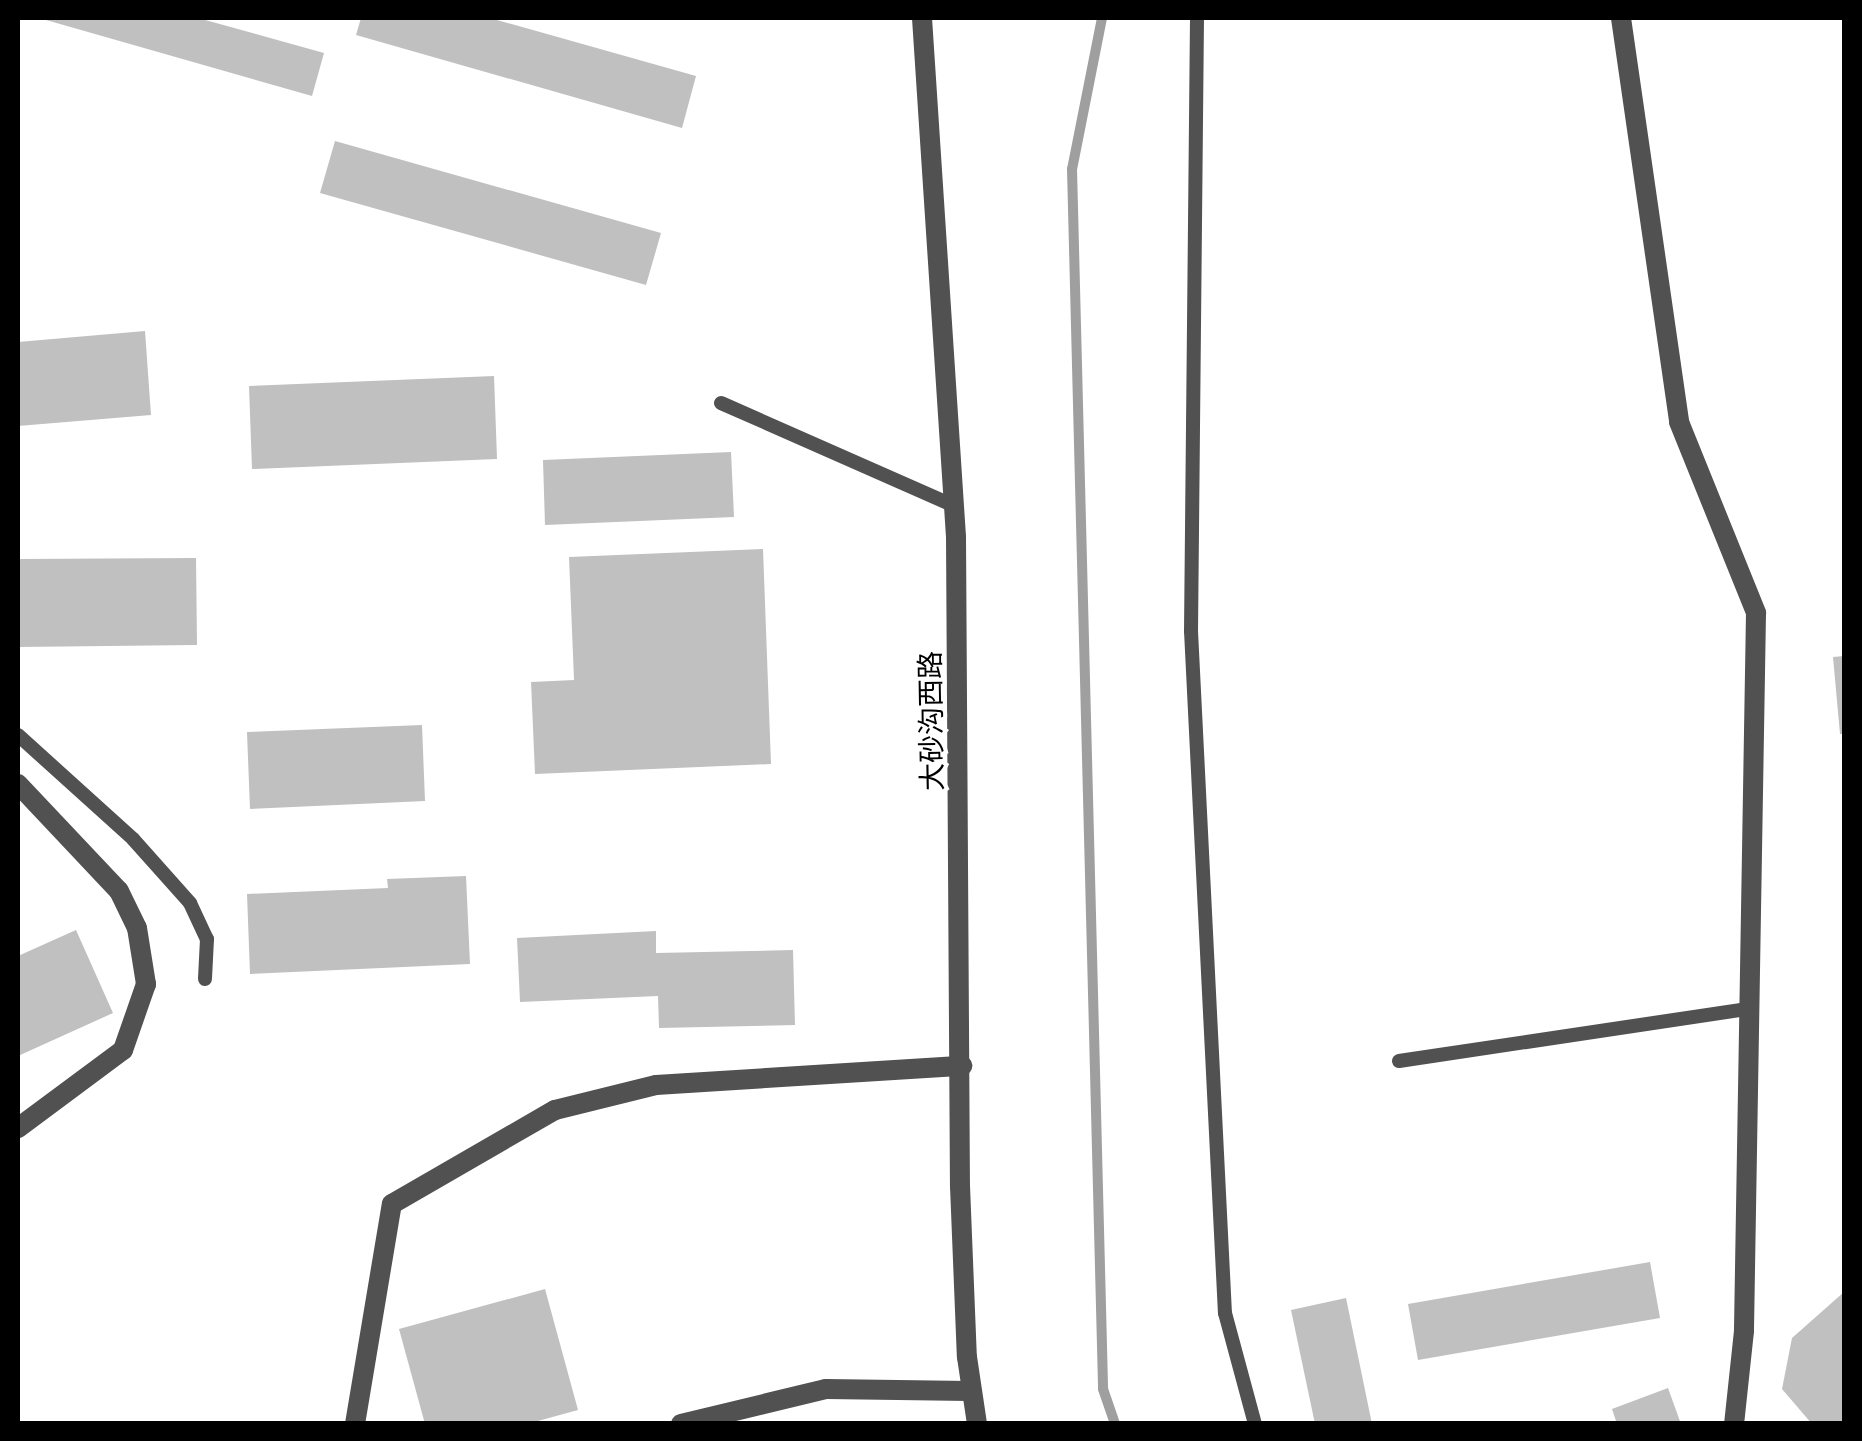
<!DOCTYPE html>
<meta charset="utf-8">
<style>
body{margin:0}
#map{position:relative;width:1862px;height:1441px;overflow:hidden;background:#fff;font-family:"Archivo Narrow","Noto Sans SC",sans-serif}
div>[style]{position:absolute}
.stream>*{height:10px;margin:-5px;padding:0 5px;transform-origin:5px;border-radius:5px;background:#9f9f9f}
.building>*{inset:0;background:#c0c0c0}
.service>*{height:14px;margin:-7px;padding:0 7px;transform-origin:7px;border-radius:7px;background:#515151}
.minor>*{height:20px;margin:-10px;padding:0 10px;transform-origin:10px;border-radius:10px;background:#515151}
.tertiary>*{height:20px;margin:-10px;padding:0 10px;transform-origin:10px;border-radius:10px;background:#515151}
span{translate:-50% -50%;white-space:nowrap;text-align:center;line-height:1.15;-webkit-text-stroke:8px #fff;paint-order:stroke}
.street-label{font-size:28px;color:#000}
.frame{position:absolute;inset:0;border:20px solid #000;pointer-events:none}
</style>
<div id="map">
<div class="stream">
<i style="left:1102px;top:18px;width:154px;rotate:101.2deg"></i>
<i style="left:1072px;top:169px;width:1220px;rotate:88.54deg"></i>
<i style="left:1103px;top:1389px;width:37px;rotate:71deg"></i>
</div>
<div class="building">
<i style="clip-path:polygon(39px 18px,198px 18px,324px 53px,312px 96px)"></i>
<i style="clip-path:polygon(361px 18px,490px 18px,696px 76px,682px 128px,356px 35px)"></i>
<i style="clip-path:polygon(335px 141px,661px 233px,646px 285px,320px 193px)"></i>
<i style="clip-path:polygon(145px 331px,151px 415px,18px 426px,18px 342px)"></i>
<i style="clip-path:polygon(494px 376px,497px 459px,252px 469px,249px 386px)"></i>
<i style="clip-path:polygon(731px 452px,734px 517px,545px 525px,543px 460px)"></i>
<i style="clip-path:polygon(763px 549px,771px 764px,535px 774px,531px 682px,574px 680px,569px 557px)"></i>
<i style="clip-path:polygon(196px 558px,197px 645px,18px 647px,18px 559px)"></i>
<i style="clip-path:polygon(1844px 656px,1844px 734px,1840px 734px,1833px 657px)"></i>
<i style="clip-path:polygon(422px 725px,425px 801px,250px 809px,247px 732px)"></i>
<i style="clip-path:polygon(466px 876px,470px 964px,250px 974px,247px 894px,388px 888px,387px 879px)"></i>
<i style="clip-path:polygon(76px 930px,113px 1013px,18px 1056px,18px 956px)"></i>
<i style="clip-path:polygon(656px 931px,656px 953px,793px 950px,795px 1025px,659px 1028px,658px 996px,520px 1002px,517px 938px)"></i>
<i style="clip-path:polygon(1650px 1262px,1660px 1318px,1418px 1360px,1408px 1304px)"></i>
<i style="clip-path:polygon(545px 1289px,578px 1410px,527px 1424px,425px 1424px,399px 1329px)"></i>
<i style="clip-path:polygon(1844px 1292px,1844px 1424px,1812px 1424px,1782px 1389px,1792px 1338px)"></i>
<i style="clip-path:polygon(1346px 1298px,1372px 1424px,1315px 1424px,1291px 1310px)"></i>
<i style="clip-path:polygon(1668px 1388px,1681px 1424px,1617px 1424px,1612px 1409px)"></i>
</div>
<div class="service">
<i style="left:1197px;top:18px;width:613px;rotate:90.56deg"></i>
<i style="left:1191px;top:631px;width:683px;rotate:87.15deg"></i>
<i style="left:1225px;top:1313px;width:115px;rotate:74.9deg"></i>
<i style="left:721px;top:403px;width:255px;rotate:23.8deg"></i>
<i style="left:18px;top:735px;width:155px;rotate:42.1deg"></i>
<i style="left:133px;top:839px;width:86px;rotate:48.3deg"></i>
<i style="left:190px;top:903px;width:40px;rotate:65deg"></i>
<i style="left:207px;top:939px;width:40px;rotate:92.9deg"></i>
<i style="left:1399px;top:1061px;width:351px;rotate:-8.5deg"></i>
</div>
<div class="minor">
<i style="left:1621px;top:18px;width:408px;rotate:81.8deg"></i>
<i style="left:1679px;top:422px;width:206px;rotate:68deg"></i>
<i style="left:1756px;top:613px;width:718px;rotate:90.96deg"></i>
<i style="left:1744px;top:1331px;width:94px;rotate:96.1deg"></i>
<i style="left:18px;top:784px;width:147px;rotate:46.7deg"></i>
<i style="left:119px;top:891px;width:41px;rotate:64.1deg"></i>
<i style="left:137px;top:928px;width:57px;rotate:80.9deg"></i>
<i style="left:146px;top:984px;width:70px;rotate:109.2deg"></i>
<i style="left:123px;top:1050px;width:131px;rotate:143.4deg"></i>
<i style="left:355px;top:1424px;width:223px;rotate:-80.5deg"></i>
<i style="left:392px;top:1204px;width:188px;rotate:-30deg"></i>
<i style="left:555px;top:1110px;width:104px;rotate:-13.9deg"></i>
<i style="left:656px;top:1085px;width:307px;rotate:-3.6deg"></i>
<i style="left:681px;top:1424px;width:149px;rotate:-13.6deg"></i>
<i style="left:826px;top:1389px;width:143px;rotate:0.8deg"></i>
</div>
<div class="tertiary">
<i style="left:922px;top:18px;width:520px;rotate:86.25deg"></i>
<i style="left:956px;top:537px;width:649px;rotate:89.65deg"></i>
<i style="left:960px;top:1186px;width:171px;rotate:87.7deg"></i>
<i style="left:967px;top:1357px;width:68px;rotate:81.5deg"></i>
</div>
<div class="street-label">
<span style="left:931px;top:721px;rotate:-91deg">大砂沟西路</span>
</div>
<div class="frame"></div>
</div>
